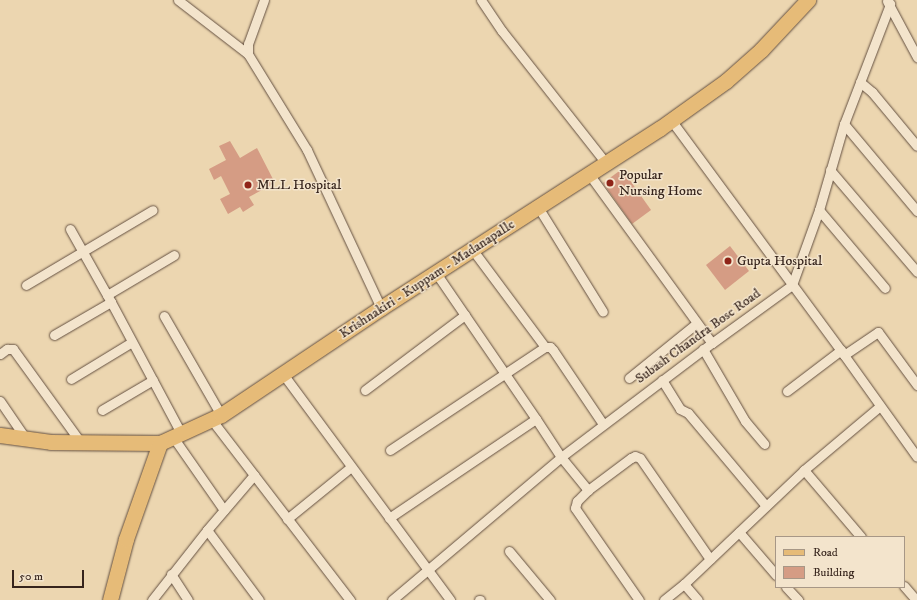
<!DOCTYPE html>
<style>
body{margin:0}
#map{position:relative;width:917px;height:600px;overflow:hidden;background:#ecd6b0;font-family:"IM FELL DW Pica",serif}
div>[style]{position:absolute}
.building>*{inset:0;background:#d59c84}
.roads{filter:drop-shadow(0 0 1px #645041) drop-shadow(0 0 1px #645041)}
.minor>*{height:9px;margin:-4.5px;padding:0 4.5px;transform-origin:4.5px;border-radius:4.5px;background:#f3e4cc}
.primary>*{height:15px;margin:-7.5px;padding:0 7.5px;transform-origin:7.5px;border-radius:7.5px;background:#e6bb78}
.dots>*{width:11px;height:11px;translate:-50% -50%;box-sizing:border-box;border:2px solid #f3e4cc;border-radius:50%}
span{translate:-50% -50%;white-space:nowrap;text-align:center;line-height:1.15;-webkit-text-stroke:3px #f3e4cc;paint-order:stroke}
.poi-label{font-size:14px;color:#36241c}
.left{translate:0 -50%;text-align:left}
.street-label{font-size:14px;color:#36241c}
.legend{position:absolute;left:775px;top:536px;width:130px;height:52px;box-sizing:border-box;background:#f3e4cc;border:1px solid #a79786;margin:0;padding:5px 7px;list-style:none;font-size:12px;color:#36241c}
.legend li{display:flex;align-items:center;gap:8px;height:20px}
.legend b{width:20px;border:1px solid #a79786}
.scale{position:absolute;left:12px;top:570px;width:72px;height:18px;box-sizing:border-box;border:2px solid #36241c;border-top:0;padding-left:5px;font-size:12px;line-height:14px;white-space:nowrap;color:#36241c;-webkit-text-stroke:3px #f3e4cc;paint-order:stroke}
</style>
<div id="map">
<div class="building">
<i style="clip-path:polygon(230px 141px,240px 158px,257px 148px,275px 183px,249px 197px,254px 205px,243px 212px,240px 207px,228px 214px,220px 199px,230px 194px,221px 176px,214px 180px,209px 169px,226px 160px,219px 146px)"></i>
<i style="clip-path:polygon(622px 169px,651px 210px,632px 224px,603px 183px)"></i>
<i style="clip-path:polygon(730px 246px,749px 271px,725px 290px,706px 265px)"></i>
</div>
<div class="roads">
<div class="minor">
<i style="left:178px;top:0;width:88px;rotate:37.6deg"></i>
<i style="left:264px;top:0;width:47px;rotate:110deg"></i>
<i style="left:248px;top:44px;width:10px;rotate:90deg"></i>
<i style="left:248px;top:54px;width:113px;rotate:58.4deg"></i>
<i style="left:307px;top:150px;width:174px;rotate:64.9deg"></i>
<i style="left:481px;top:0;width:37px;rotate:56deg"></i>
<i style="left:502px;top:31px;width:168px;rotate:51.8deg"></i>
<i style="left:887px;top:1px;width:64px;rotate:61.8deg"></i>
<i style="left:860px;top:82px;width:16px;rotate:40deg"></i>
<i style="left:872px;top:92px;width:70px;rotate:50.2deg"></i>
<i style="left:671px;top:120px;width:292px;rotate:53.6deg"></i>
<i style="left:844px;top:355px;width:125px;rotate:54.4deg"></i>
<i style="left:844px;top:124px;width:114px;rotate:50deg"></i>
<i style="left:830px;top:170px;width:134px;rotate:49.5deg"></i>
<i style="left:589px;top:174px;width:209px;rotate:54deg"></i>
<i style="left:538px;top:207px;width:123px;rotate:58.2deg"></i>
<i style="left:819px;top:210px;width:102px;rotate:49.8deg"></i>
<i style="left:70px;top:229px;width:84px;rotate:60.7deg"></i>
<i style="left:111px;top:302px;width:149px;rotate:61.9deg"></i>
<i style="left:472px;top:249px;width:122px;rotate:53.3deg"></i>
<i style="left:26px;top:285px;width:147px;rotate:-30.6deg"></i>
<i style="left:107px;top:295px;width:78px;rotate:-30.8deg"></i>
<i style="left:164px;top:316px;width:114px;rotate:60.1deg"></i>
<i style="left:54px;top:335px;width:66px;rotate:-30.1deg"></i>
<i style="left:703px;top:349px;width:83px;rotate:59.7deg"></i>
<i style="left:745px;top:421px;width:30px;rotate:50deg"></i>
<i style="left:0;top:354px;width:9px;rotate:-36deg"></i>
<i style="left:7px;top:349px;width:6px"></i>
<i style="left:13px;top:349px;width:116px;rotate:54.1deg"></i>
<i style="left:844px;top:355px;width:41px;rotate:-34.1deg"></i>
<i style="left:878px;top:332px;width:66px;rotate:53.7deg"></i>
<i style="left:283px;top:374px;width:281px;rotate:53.5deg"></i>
<i style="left:629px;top:378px;width:87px;rotate:-39deg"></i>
<i style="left:71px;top:379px;width:71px;rotate:-31.2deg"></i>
<i style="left:662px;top:380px;width:34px;rotate:58deg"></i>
<i style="left:680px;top:409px;width:9px;rotate:27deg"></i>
<i style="left:688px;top:413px;width:121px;rotate:50deg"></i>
<i style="left:365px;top:390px;width:125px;rotate:-36.9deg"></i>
<i style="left:787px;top:391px;width:68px;rotate:-37.2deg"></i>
<i style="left:0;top:401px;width:46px;rotate:55.6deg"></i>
<i style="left:102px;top:410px;width:59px;rotate:-30.5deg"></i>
<i style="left:211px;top:419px;width:71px;rotate:52.5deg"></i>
<i style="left:536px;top:419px;width:45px;rotate:56.7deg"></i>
<i style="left:561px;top:457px;width:43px;rotate:50.7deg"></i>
<i style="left:588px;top:490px;width:16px;rotate:135deg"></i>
<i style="left:577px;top:501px;width:7px;rotate:106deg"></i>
<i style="left:575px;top:508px;width:112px;rotate:55.2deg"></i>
<i style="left:173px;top:437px;width:89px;rotate:55.1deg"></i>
<i style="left:390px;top:450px;width:186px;rotate:-33.6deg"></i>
<i style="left:545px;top:347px;width:5px"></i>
<i style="left:550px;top:347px;width:4px;rotate:45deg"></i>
<i style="left:553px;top:350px;width:89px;rotate:56deg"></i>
<i style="left:804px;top:470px;width:88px;rotate:49.6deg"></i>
<i style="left:588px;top:490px;width:54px;rotate:-36.7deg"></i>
<i style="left:631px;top:458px;width:4px;rotate:-27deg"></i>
<i style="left:635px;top:456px;width:5px;rotate:22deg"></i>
<i style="left:640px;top:458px;width:123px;rotate:55.3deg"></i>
<i style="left:389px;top:518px;width:177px;rotate:-34deg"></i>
<i style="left:536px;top:419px;width:177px;rotate:-124.4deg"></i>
<i style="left:287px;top:519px;width:82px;rotate:-39.1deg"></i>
<i style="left:207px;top:530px;width:87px;rotate:53.4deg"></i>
<i style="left:739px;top:532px;width:57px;rotate:49.3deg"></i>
<i style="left:509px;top:551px;width:64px;rotate:50.1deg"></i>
<i style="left:171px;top:574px;width:31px;rotate:57deg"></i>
<i style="left:684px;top:584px;width:21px;rotate:49deg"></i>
<i style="left:904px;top:586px;width:18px;rotate:49deg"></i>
<i style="left:786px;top:587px;width:18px;rotate:47deg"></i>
<i style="left:152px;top:600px;width:89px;rotate:-51.8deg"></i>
<i style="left:207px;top:530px;width:72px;rotate:-49.5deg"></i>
<i style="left:254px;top:475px;width:158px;rotate:52.5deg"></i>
<i style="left:392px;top:600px;width:221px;rotate:-40.2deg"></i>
<i style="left:561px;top:457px;width:189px;rotate:-37.1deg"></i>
<i style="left:712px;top:343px;width:99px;rotate:-35.9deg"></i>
<i style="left:792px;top:285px;width:80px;rotate:-70.2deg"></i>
<i style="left:819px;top:210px;width:90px;rotate:-73.8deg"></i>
<i style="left:844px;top:124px;width:129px;rotate:-69deg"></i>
<i style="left:479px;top:600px;width:1px"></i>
<i style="left:664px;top:600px;width:26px;rotate:-39deg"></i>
<i style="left:684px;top:584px;width:166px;rotate:-43.5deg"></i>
<i style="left:804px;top:470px;width:99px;rotate:-40.1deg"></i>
</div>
<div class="primary">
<i style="left:0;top:435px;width:51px;rotate:7.8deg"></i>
<i style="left:51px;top:442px;width:109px;rotate:0.5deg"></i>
<i style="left:160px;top:443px;width:67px;rotate:-24.7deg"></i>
<i style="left:221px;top:415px;width:192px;rotate:-33.8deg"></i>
<i style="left:381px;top:308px;width:331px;rotate:-32.8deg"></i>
<i style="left:659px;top:129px;width:82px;rotate:-35.6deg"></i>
<i style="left:726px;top:81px;width:47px;rotate:-41.5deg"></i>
<i style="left:761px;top:50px;width:69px;rotate:-46.8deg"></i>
<i style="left:110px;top:600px;width:63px;rotate:-75.3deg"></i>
<i style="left:126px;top:539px;width:102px;rotate:-70.5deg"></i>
</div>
</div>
<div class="dots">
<i style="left:610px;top:183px;background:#8f2418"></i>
<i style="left:248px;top:185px;background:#8f2418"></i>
<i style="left:728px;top:261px;background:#8f2418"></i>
</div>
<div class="poi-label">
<span class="left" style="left:619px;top:183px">Popular<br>Nursing Home</span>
<span class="left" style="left:257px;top:185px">MLL Hospital</span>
<span class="left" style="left:737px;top:261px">Gupta Hospital</span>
</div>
<div class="street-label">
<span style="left:427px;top:279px;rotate:-33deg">Krishnakiri - Kuppam - Madanapalle</span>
<span style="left:698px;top:336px;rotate:-36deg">Subash Chandra Bose Road</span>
</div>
<ul class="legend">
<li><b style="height:5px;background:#e6bb78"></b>Road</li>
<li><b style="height:11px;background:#d59c84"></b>Building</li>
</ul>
<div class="scale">50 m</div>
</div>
